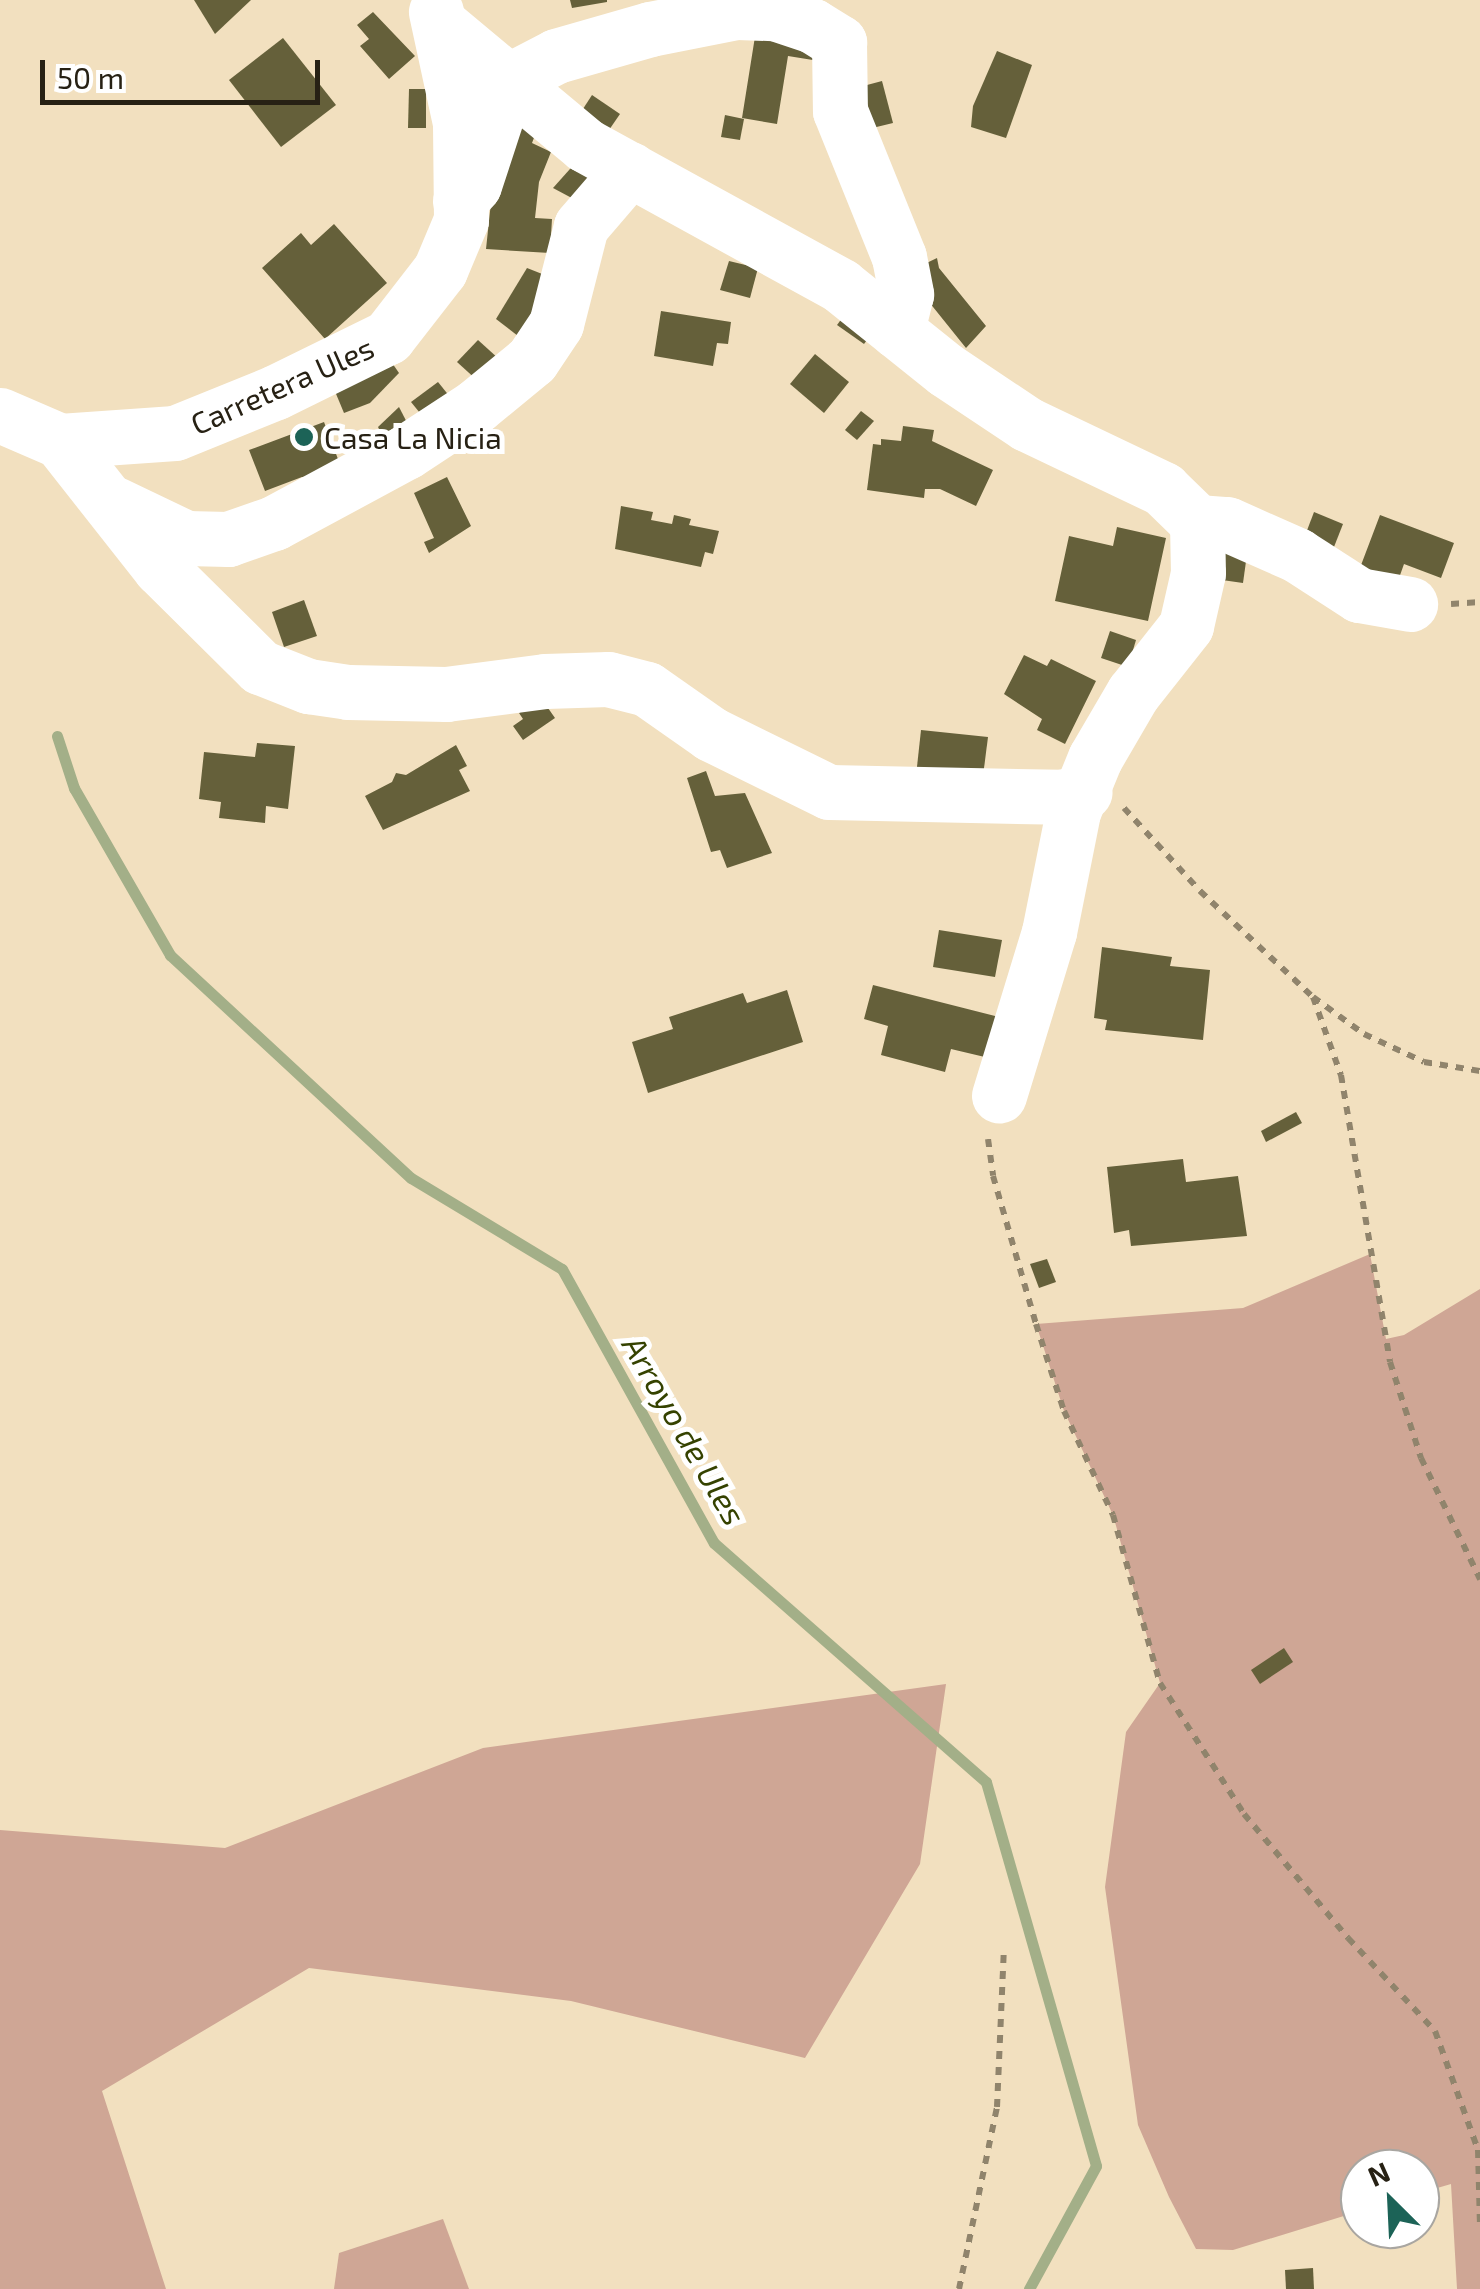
<!DOCTYPE html>
<style>
body{margin:0}
#map{position:relative;width:1480px;height:2289px;overflow:hidden;background:#f2e0bf;font-family:"Exo 2",sans-serif}
div>[style]{position:absolute}
.green>*{inset:0;background:#cfa695}
.stream>*{height:11px;margin:-5.5px;padding:0 5.5px;transform-origin:5.5px;border-radius:5.5px;background:#a3af88}
.building>*{inset:0;background:#65603a}
.path>*{height:6px;margin-top:-3px;transform-origin:0;background:repeating-linear-gradient(90deg,#90846c 0 8px,transparent 0 16px)}
.minor>*{height:55px;margin:-27.5px;padding:0 27.5px;transform-origin:27.5px;border-radius:27.5px;background:#fff}
.dots>*{width:28px;height:28px;translate:-50% -50%;box-sizing:border-box;border:5px solid #fff;border-radius:50%}
span{translate:-50% -50%;white-space:nowrap;text-align:center;line-height:1.15;-webkit-text-stroke:10px #fff;paint-order:stroke}
.street-label{font-size:30px;color:#272114}
.poi-label{font-size:30px;color:#272114}
.left{translate:0 -50%;text-align:left}
.water-label{font-size:32px;color:#354200;font-style:italic}
.north{position:absolute;left:1340px;top:2149px;width:100px;height:100px;box-sizing:border-box;background:#fff;border:2px solid #a9a6a1;border-radius:50%;rotate:336deg;font-size:28px;font-weight:700;line-height:40px;text-align:center;color:#272114}
.north::after{content:'';display:block;margin:auto;width:35px;height:45px;background:#1c6357;clip-path:polygon(50% 0,100% 100%,50% 72%,0 100%)}
.scale{position:absolute;left:40px;top:60px;width:280px;height:45px;box-sizing:border-box;border:5px solid #272114;border-top:0;padding-left:12px;font-size:30px;line-height:35px;white-space:nowrap;color:#272114;-webkit-text-stroke:8px #fff;paint-order:stroke}
</style>
<div id="map">
<div class="green">
<i style="clip-path:polygon(1370px 1254px,1386px 1339px,1404px 1335px,1480px 1289px,1480px 2289px,1457px 2289px,1451px 2184px,1420px 2193px,1420px 2169px,1360px 2169px,1360px 2211px,1233px 2250px,1196px 2249px,1169px 2197px,1138px 2125px,1105px 1887px,1126px 1732px,1160px 1683px,1113px 1515px,1064px 1411px,1036px 1324px,1243px 1308px)"></i>
<i style="clip-path:polygon(946px 1684px,920px 1864px,805px 2058px,571px 2001px,309px 1968px,102px 2091px,166px 2289px,0 2289px,0 1830px,225px 1848px,483px 1748px)"></i>
<i style="clip-path:polygon(443px 2219px,469px 2289px,334px 2289px,339px 2253px)"></i>
</div>
<div class="stream">
<i style="left:57px;top:736px;width:55px;rotate:71.9deg"></i>
<i style="left:74px;top:788px;width:193px;rotate:60.1deg"></i>
<i style="left:170px;top:955px;width:328px;rotate:42.8deg"></i>
<i style="left:411px;top:1178px;width:176px;rotate:31.1deg"></i>
<i style="left:562px;top:1269px;width:313px;rotate:61deg"></i>
<i style="left:714px;top:1543px;width:362px;rotate:41.3deg"></i>
<i style="left:986px;top:1782px;width:399px;rotate:74deg"></i>
<i style="left:1096px;top:2166px;width:140px;rotate:118.6deg"></i>
</div>
<div class="building">
<i style="clip-path:polygon(194px 0,251px 0,215px 34px)"></i>
<i style="clip-path:polygon(570px 0,607px 0,607px 2px,572px 8px)"></i>
<i style="clip-path:polygon(373px 12px,415px 56px,389px 79px,360px 46px,369px 39px,357px 25px)"></i>
<i style="clip-path:polygon(757px 24px,819px 61px,788px 56px,777px 124px,742px 118px)"></i>
<i style="clip-path:polygon(283px 38px,336px 105px,281px 147px,229px 80px)"></i>
<i style="clip-path:polygon(997px 51px,1032px 65px,1006px 138px,971px 127px,973px 106px)"></i>
<i style="clip-path:polygon(882px 81px,893px 123px,860px 131px,852px 89px)"></i>
<i style="clip-path:polygon(409px 89px,426px 89px,426px 128px,408px 128px)"></i>
<i style="clip-path:polygon(592px 95px,620px 114px,609px 130px,581px 112px)"></i>
<i style="clip-path:polygon(725px 115px,744px 119px,740px 140px,721px 137px)"></i>
<i style="clip-path:polygon(517px 121px,537px 130px,532px 143px,551px 152px,539px 182px,535px 218px,552px 219px,550px 253px,486px 249px,494px 174px)"></i>
<i style="clip-path:polygon(578px 160px,604px 182px,583px 204px,553px 188px)"></i>
<i style="clip-path:polygon(334px 224px,387px 283px,325px 339px,262px 268px,301px 233px,311px 245px)"></i>
<i style="clip-path:polygon(937px 258px,939px 268px,986px 326px,966px 348px,925px 297px,914px 269px)"></i>
<i style="clip-path:polygon(729px 261px,758px 268px,750px 298px,720px 290px)"></i>
<i style="clip-path:polygon(527px 268px,560px 281px,531px 346px,496px 319px)"></i>
<i style="clip-path:polygon(854px 302px,881px 321px,864px 344px,837px 325px)"></i>
<i style="clip-path:polygon(661px 311px,731px 322px,728px 344px,717px 343px,713px 366px,654px 356px)"></i>
<i style="clip-path:polygon(478px 340px,510px 369px,490px 392px,457px 362px)"></i>
<i style="clip-path:polygon(815px 354px,849px 382px,824px 413px,790px 384px)"></i>
<i style="clip-path:polygon(390px 360px,399px 373px,370px 403px,344px 413px,334px 389px)"></i>
<i style="clip-path:polygon(438px 382px,459px 408px,433px 429px,411px 402px)"></i>
<i style="clip-path:polygon(399px 407px,415px 438px,392px 455px,378px 427px)"></i>
<i style="clip-path:polygon(861px 411px,874px 421px,857px 440px,845px 430px)"></i>
<i style="clip-path:polygon(324px 422px,344px 475px,302px 477px,265px 491px,249px 450px)"></i>
<i style="clip-path:polygon(903px 426px,934px 430px,932px 441px,993px 470px,976px 506px,940px 489px,925px 489px,924px 498px,867px 490px,873px 444px,881px 445px,881px 439px,901px 441px)"></i>
<i style="clip-path:polygon(447px 477px,471px 526px,429px 553px,424px 542px,434px 538px,414px 493px)"></i>
<i style="clip-path:polygon(621px 506px,653px 512px,651px 520px,672px 524px,674px 515px,691px 519px,689px 525px,719px 531px,713px 554px,705px 552px,701px 567px,615px 549px)"></i>
<i style="clip-path:polygon(1314px 512px,1343px 524px,1332px 552px,1303px 541px)"></i>
<i style="clip-path:polygon(1380px 515px,1454px 543px,1441px 578px,1404px 564px,1393px 595px,1355px 581px)"></i>
<i style="clip-path:polygon(1117px 527px,1166px 538px,1148px 621px,1055px 601px,1069px 536px,1113px 546px)"></i>
<i style="clip-path:polygon(1213px 542px,1248px 547px,1243px 583px,1208px 578px)"></i>
<i style="clip-path:polygon(304px 600px,317px 636px,284px 647px,272px 612px)"></i>
<i style="clip-path:polygon(1110px 631px,1136px 640px,1128px 667px,1101px 658px)"></i>
<i style="clip-path:polygon(1024px 655px,1047px 666px,1051px 659px,1096px 681px,1065px 744px,1037px 730px,1042px 719px,1004px 694px)"></i>
<i style="clip-path:polygon(541px 698px,555px 718px,523px 740px,513px 726px,523px 719px,519px 713px)"></i>
<i style="clip-path:polygon(921px 730px,988px 737px,983px 776px,916px 776px)"></i>
<i style="clip-path:polygon(257px 743px,295px 746px,288px 809px,266px 806px,265px 823px,219px 818px,221px 802px,199px 799px,204px 752px,255px 757px)"></i>
<i style="clip-path:polygon(456px 745px,467px 766px,459px 770px,470px 791px,383px 830px,365px 796px,392px 782px,396px 773px,406px 775px)"></i>
<i style="clip-path:polygon(706px 771px,715px 796px,745px 793px,772px 853px,727px 868px,720px 850px,711px 852px,687px 778px)"></i>
<i style="clip-path:polygon(939px 930px,1002px 940px,995px 977px,933px 967px)"></i>
<i style="clip-path:polygon(1102px 947px,1172px 957px,1170px 966px,1210px 970px,1203px 1040px,1105px 1030px,1107px 1020px,1094px 1018px)"></i>
<i style="clip-path:polygon(873px 985px,999px 1017px,989px 1058px,951px 1049px,945px 1072px,881px 1055px,888px 1026px,864px 1019px)"></i>
<i style="clip-path:polygon(787px 990px,803px 1042px,648px 1093px,632px 1042px,673px 1029px,669px 1017px,743px 993px,747px 1003px)"></i>
<i style="clip-path:polygon(1296px 1112px,1302px 1123px,1266px 1142px,1261px 1131px)"></i>
<i style="clip-path:polygon(1183px 1159px,1186px 1182px,1238px 1176px,1247px 1236px,1131px 1246px,1129px 1230px,1114px 1233px,1107px 1167px)"></i>
<i style="clip-path:polygon(1047px 1259px,1056px 1282px,1039px 1288px,1030px 1264px)"></i>
<i style="clip-path:polygon(1284px 1648px,1293px 1662px,1260px 1684px,1251px 1670px)"></i>
<i style="clip-path:polygon(1313px 2268px,1314px 2289px,1286px 2289px,1285px 2270px)"></i>
</div>
<div class="path">
<i style="left:1451px;top:604px;width:29px;rotate:-4deg"></i>
<i style="left:1124px;top:808px;width:113px;rotate:47.5deg"></i>
<i style="left:1200px;top:891px;width:155px;rotate:43.2deg"></i>
<i style="left:1313px;top:997px;width:63px;rotate:36deg"></i>
<i style="left:1364px;top:1034px;width:66px;rotate:25deg"></i>
<i style="left:1424px;top:1062px;width:57px;rotate:9.1deg"></i>
<i style="left:1313px;top:997px;width:83px;rotate:70.3deg"></i>
<i style="left:1341px;top:1075px;width:291px;rotate:80.3deg"></i>
<i style="left:1390px;top:1362px;width:101px;rotate:72.1deg"></i>
<i style="left:1421px;top:1458px;width:135px;rotate:64deg"></i>
<i style="left:988px;top:1139px;width:37px;rotate:82deg"></i>
<i style="left:993px;top:1176px;width:154px;rotate:73.8deg"></i>
<i style="left:1036px;top:1324px;width:91px;rotate:72.2deg"></i>
<i style="left:1064px;top:1411px;width:115px;rotate:64.8deg"></i>
<i style="left:1113px;top:1515px;width:174px;rotate:74.4deg"></i>
<i style="left:1160px;top:1683px;width:156px;rotate:57.3deg"></i>
<i style="left:1244px;top:1814px;width:162px;rotate:50deg"></i>
<i style="left:1348px;top:1938px;width:127px;rotate:46.9deg"></i>
<i style="left:1435px;top:2031px;width:127px;rotate:70.1deg"></i>
<i style="left:1478px;top:2150px;width:75px;rotate:88.5deg"></i>
<i style="left:959px;top:2289px;width:186px;rotate:-78.2deg"></i>
<i style="left:997px;top:2107px;width:158px;rotate:-87.5deg"></i>
</div>
<div class="minor">
<i style="left:441px;top:25px;width:187px;rotate:39.8deg"></i>
<i style="left:585px;top:145px;width:292px;rotate:28.8deg"></i>
<i style="left:841px;top:286px;width:134px;rotate:38.7deg"></i>
<i style="left:946px;top:370px;width:97px;rotate:33.7deg"></i>
<i style="left:1027px;top:424px;width:151px;rotate:25.5deg"></i>
<i style="left:1163px;top:489px;width:47px;rotate:44.1deg"></i>
<i style="left:1197px;top:522px;width:51px;rotate:88.9deg"></i>
<i style="left:1198px;top:573px;width:54px;rotate:102.8deg"></i>
<i style="left:1186px;top:626px;width:85px;rotate:128.3deg"></i>
<i style="left:1133px;top:693px;width:75px;rotate:120.3deg"></i>
<i style="left:1095px;top:758px;width:58px;rotate:112.2deg"></i>
<i style="left:1073px;top:812px;width:122px;rotate:101.3deg"></i>
<i style="left:1049px;top:932px;width:171px;rotate:107deg"></i>
<i style="left:460px;top:201px;width:21px;rotate:-49deg"></i>
<i style="left:474px;top:185px;width:109px;rotate:-71.9deg"></i>
<i style="left:508px;top:81px;width:54px;rotate:-27.5deg"></i>
<i style="left:556px;top:56px;width:98px;rotate:-16deg"></i>
<i style="left:650px;top:29px;width:89px;rotate:-11.1deg"></i>
<i style="left:737px;top:12px;width:37px;rotate:2deg"></i>
<i style="left:774px;top:13px;width:41px;rotate:18.4deg"></i>
<i style="left:813px;top:26px;width:31px;rotate:32deg"></i>
<i style="left:839px;top:42px;width:69px;rotate:89.2deg"></i>
<i style="left:840px;top:111px;width:157px;rotate:68deg"></i>
<i style="left:899px;top:257px;width:38px;rotate:79deg"></i>
<i style="left:906px;top:294px;width:38px;rotate:104deg"></i>
<i style="left:0;top:415px;width:65px;rotate:23.4deg"></i>
<i style="left:60px;top:441px;width:115px;rotate:-4deg"></i>
<i style="left:175px;top:433px;width:109px;rotate:-22.1deg"></i>
<i style="left:276px;top:392px;width:125px;rotate:-26.2deg"></i>
<i style="left:388px;top:337px;width:85px;rotate:-52.2deg"></i>
<i style="left:440px;top:270px;width:54px;rotate:-67.2deg"></i>
<i style="left:461px;top:220px;width:97px;rotate:-90.6deg"></i>
<i style="left:460px;top:123px;width:114px;rotate:-102.2deg"></i>
<i style="left:60px;top:441px;width:162px;rotate:51.8deg"></i>
<i style="left:160px;top:568px;width:141px;rotate:44.7deg"></i>
<i style="left:260px;top:667px;width:52px;rotate:21.6deg"></i>
<i style="left:308px;top:686px;width:40px;rotate:8.5deg"></i>
<i style="left:348px;top:692px;width:98px;rotate:1.2deg"></i>
<i style="left:446px;top:694px;width:100px;rotate:-7.5deg"></i>
<i style="left:545px;top:681px;width:63px;rotate:-1.8deg"></i>
<i style="left:608px;top:679px;width:40px;rotate:14.4deg"></i>
<i style="left:647px;top:689px;width:78px;rotate:35.1deg"></i>
<i style="left:711px;top:734px;width:131px;rotate:26.2deg"></i>
<i style="left:829px;top:792px;width:231px;rotate:1.2deg"></i>
<i style="left:1060px;top:797px;width:25px;rotate:-11deg"></i>
<i style="left:115px;top:504px;width:79px;rotate:25.6deg"></i>
<i style="left:186px;top:538px;width:42px;rotate:1.4deg"></i>
<i style="left:228px;top:539px;width:49px;rotate:-19.2deg"></i>
<i style="left:274px;top:523px;width:150px;rotate:-28.3deg"></i>
<i style="left:406px;top:452px;width:84px;rotate:-33.3deg"></i>
<i style="left:476px;top:406px;width:72px;rotate:-39.4deg"></i>
<i style="left:532px;top:360px;width:43px;rotate:-56.3deg"></i>
<i style="left:556px;top:324px;width:101px;rotate:-75.7deg"></i>
<i style="left:581px;top:226px;width:75px;rotate:-49.3deg"></i>
<i style="left:1197px;top:522px;width:30px;rotate:4deg"></i>
<i style="left:1227px;top:524px;width:77px;rotate:23.9deg"></i>
<i style="left:1297px;top:555px;width:74px;rotate:32.8deg"></i>
<i style="left:1359px;top:595px;width:52px;rotate:10deg"></i>
</div>
<div class="dots">
<i style="left:304px;top:437px;background:#1c6357"></i>
</div>
<div class="street-label">
<span style="left:282px;top:385px;rotate:-24deg">Carretera Ules</span>
</div>
<div class="poi-label">
<span class="left" style="left:324px;top:437px">Casa La Nicia</span>
</div>
<div class="water-label">
<span style="left:685px;top:1430px;rotate:60deg">Arroyo de Ules</span>
</div>
<div class="north">N</div>
<div class="scale">50 m</div>
</div>
